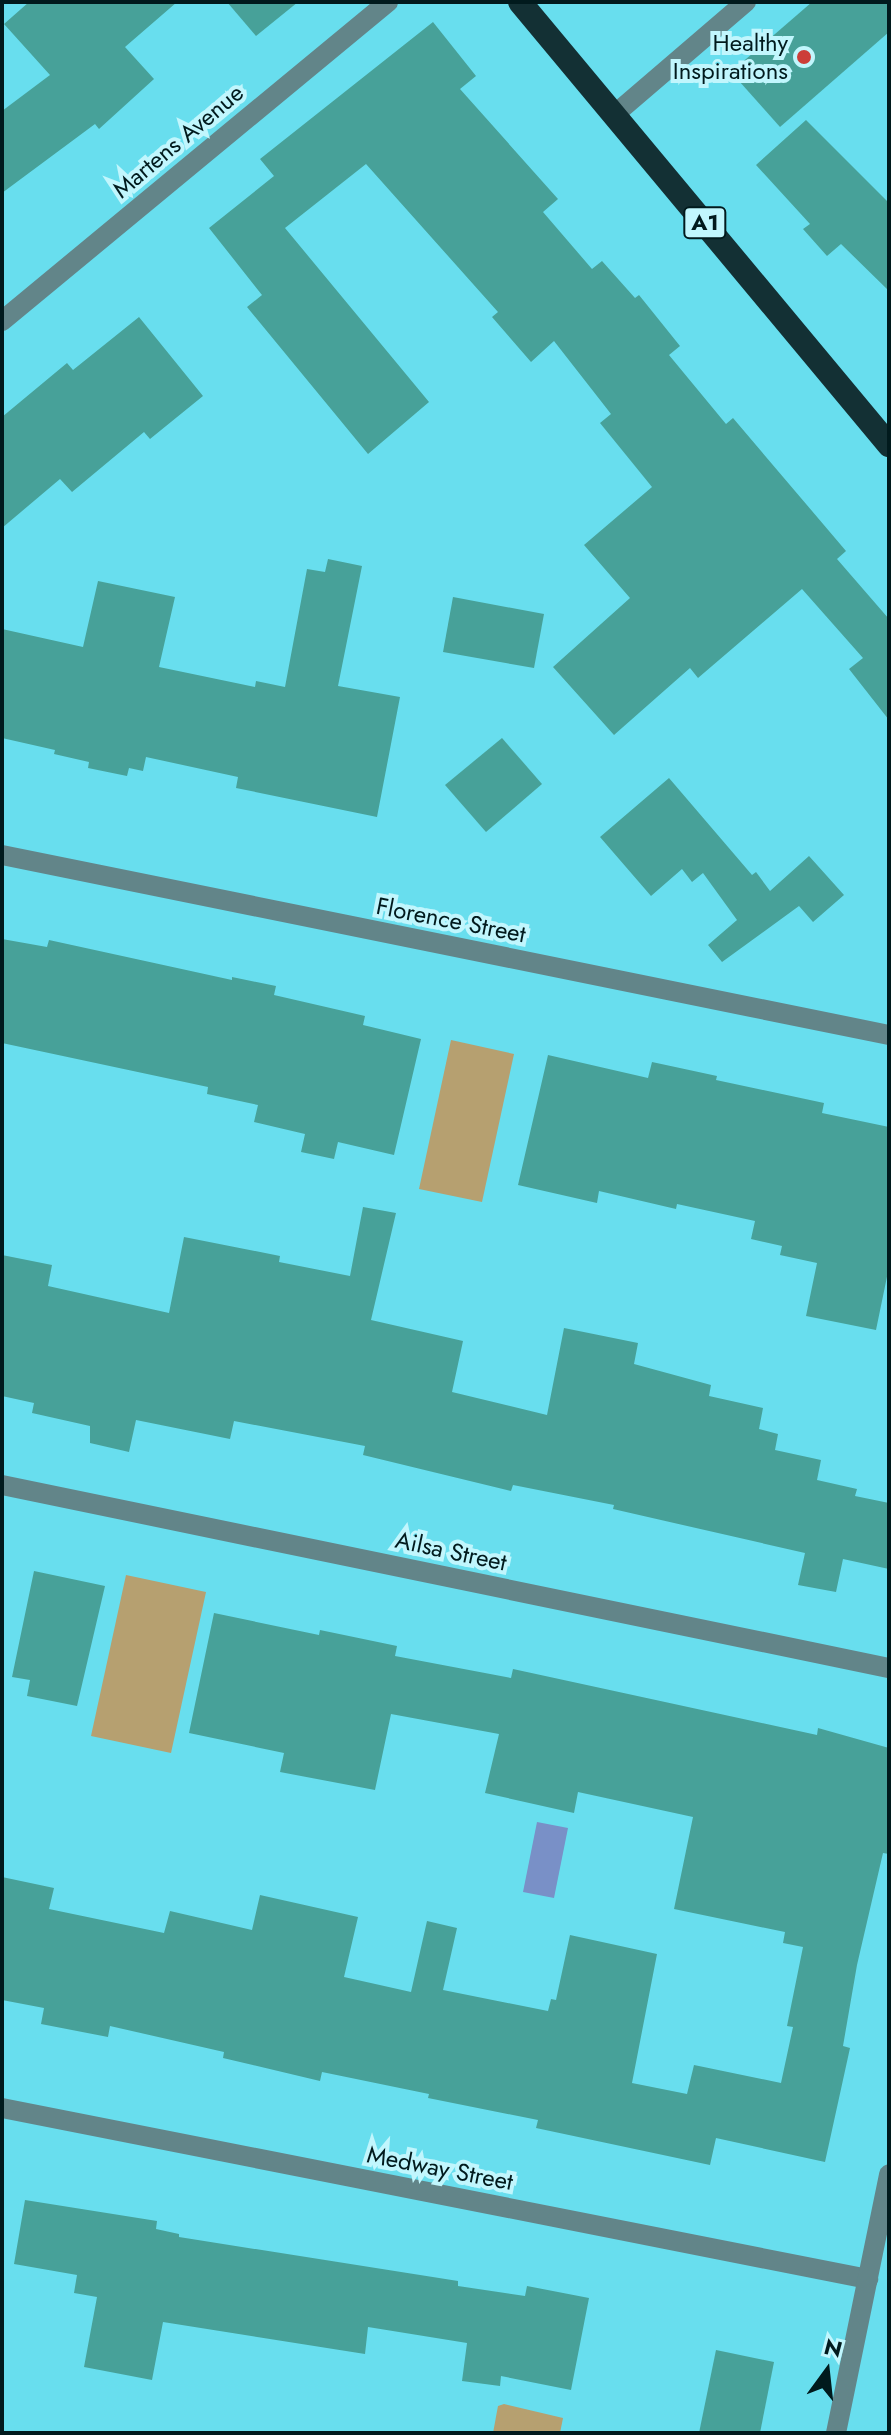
<!DOCTYPE html>
<style>
body{margin:0}
#map{position:relative;width:891px;height:2435px;overflow:hidden;background:#68deee;font-family:Jost,sans-serif}
div>[style]{position:absolute}
.green>*{inset:0;background:#b6a070}
.water>*{inset:0;background:#7990c7}
.building>*{inset:0;background:#47a199}
.minor>*{height:20px;margin:-10px;padding:0 10px;transform-origin:10px;border-radius:10px;background:#628589}
.highway>*{height:24px;margin:-12px;padding:0 12px;transform-origin:12px;border-radius:12px;background:#133034}
.dots>*{width:22px;height:22px;translate:-50% -50%;box-sizing:border-box;border:4px solid #c1f6fd;border-radius:50%}
span{translate:-50% -50%;white-space:nowrap;text-align:center;line-height:1.15;-webkit-text-stroke:8px #c1f6fd;paint-order:stroke}
.shield-label span{padding:2px 6px;background:#c1f6fd;border:2px solid;border-radius:6px;-webkit-text-stroke-width:0}
.shield-label{font-size:22px;color:#011a1d;font-weight:700}
.poi-label{font-size:24px;color:#011a1d}
.right{translate:-100% -50%;text-align:right}
.street-label{font-size:24px;color:#011a1d}
.frame{position:absolute;inset:0;border:4px solid #011a1d;pointer-events:none}
.north{position:absolute;left:787px;top:2331px;width:80px;height:80px;-webkit-text-stroke:6px #c1f6fd;paint-order:stroke;rotate:15deg;font-size:22px;font-weight:700;line-height:32px;text-align:center;color:#011a1d}
.north::after{content:'';display:block;margin:auto;width:28px;height:36px;background:#011a1d;clip-path:polygon(50% 0,100% 100%,50% 72%,0 100%)}
</style>
<div id="map">
<div class="green">
<i style="clip-path:polygon(451px 1040px,514px 1054px,482px 1202px,419px 1189px)"></i>
<i style="clip-path:polygon(126px 1575px,206px 1592px,171px 1753px,91px 1736px)"></i>
<i style="clip-path:polygon(504px 2404px,563px 2418px,560px 2433px,493px 2433px,498px 2406px)"></i>
</div>
<div class="water">
<i style="clip-path:polygon(537px 1822px,568px 1828px,554px 1898px,523px 1892px)"></i>
</div>
<div class="building">
<i style="clip-path:polygon(29px 2px,177px 2px,125px 47px,154px 79px,99px 129px,95px 124px,2px 193px,2px 111px,50px 75px,4px 24px)"></i>
<i style="clip-path:polygon(227px 2px,298px 2px,256px 36px)"></i>
<i style="clip-path:polygon(812px 2px,889px 2px,889px 32px,780px 127px,731px 72px)"></i>
<i style="clip-path:polygon(433px 22px,476px 76px,460px 89px,558px 199px,543px 212px,592px 269px,602px 261px,635px 298px,639px 295px,680px 346px,669px 355px,726px 424px,733px 418px,846px 551px,837px 559px,889px 619px,889px 720px,849px 669px,863px 658px,802px 589px,698px 678px,690px 668px,614px 735px,553px 667px,630px 598px,584px 545px,652px 487px,600px 423px,611px 414px,554px 341px,531px 362px,492px 317px,498px 312px,366px 164px,285px 228px,429px 402px,368px 454px,247px 307px,262px 295px,209px 228px,274px 176px,260px 159px)"></i>
<i style="clip-path:polygon(806px 120px,889px 203px,889px 291px,841px 244px,827px 256px,803px 229px,810px 224px,756px 165px)"></i>
<i style="clip-path:polygon(139px 317px,203px 396px,150px 439px,144px 432px,72px 492px,60px 479px,2px 528px,2px 417px,67px 363px,73px 370px)"></i>
<i style="clip-path:polygon(328px 559px,362px 566px,338px 686px,400px 697px,377px 817px,236px 788px,238px 777px,146px 757px,143px 771px,129px 768px,127px 776px,88px 768px,89px 762px,54px 754px,55px 750px,2px 738px,2px 629px,83px 647px,98px 581px,175px 597px,159px 667px,255px 687px,256px 681px,285px 687px,307px 569px,325px 572px)"></i>
<i style="clip-path:polygon(453px 597px,544px 614px,534px 668px,443px 652px)"></i>
<i style="clip-path:polygon(502px 738px,542px 784px,486px 832px,445px 785px)"></i>
<i style="clip-path:polygon(669px 778px,752px 875px,756px 872px,770px 891px,809px 856px,844px 895px,813px 922px,799px 906px,722px 962px,708px 945px,737px 920px,703px 873px,692px 882px,682px 869px,651px 896px,600px 837px)"></i>
<i style="clip-path:polygon(2px 939px,47px 947px,49px 940px,232px 980px,232px 977px,276px 986px,274px 995px,365px 1016px,363px 1025px,421px 1039px,394px 1155px,338px 1142px,334px 1159px,301px 1152px,305px 1134px,254px 1122px,258px 1105px,207px 1094px,208px 1087px,2px 1043px)"></i>
<i style="clip-path:polygon(548px 1055px,648px 1078px,652px 1062px,717px 1076px,716px 1080px,824px 1103px,822px 1113px,889px 1127px,889px 1267px,876px 1330px,806px 1316px,817px 1263px,780px 1255px,782px 1246px,751px 1239px,755px 1221px,677px 1204px,676px 1209px,599px 1191px,597px 1203px,518px 1185px)"></i>
<i style="clip-path:polygon(363px 1207px,396px 1213px,371px 1320px,463px 1341px,452px 1392px,547px 1415px,564px 1328px,638px 1343px,634px 1364px,711px 1385px,709px 1396px,763px 1408px,759px 1429px,778px 1434px,775px 1450px,821px 1460px,817px 1480px,857px 1489px,855px 1496px,889px 1503px,889px 1569px,843px 1559px,836px 1592px,798px 1585px,805px 1553px,613px 1509px,614px 1505px,513px 1485px,511px 1491px,363px 1455px,365px 1446px,234px 1421px,230px 1439px,136px 1420px,129px 1452px,90px 1443px,90px 1426px,32px 1413px,34px 1403px,2px 1396px,2px 1255px,52px 1265px,48px 1286px,169px 1313px,184px 1237px,280px 1256px,279px 1262px,350px 1276px)"></i>
<i style="clip-path:polygon(34px 1571px,105px 1586px,77px 1706px,27px 1696px,30px 1680px,12px 1677px)"></i>
<i style="clip-path:polygon(214px 1613px,319px 1635px,320px 1630px,397px 1646px,395px 1656px,511px 1678px,513px 1669px,817px 1735px,818px 1728px,889px 1748px,889px 1854px,883px 1853px,857px 1965px,843px 2046px,850px 2048px,825px 2162px,716px 2138px,710px 2165px,536px 2128px,538px 2120px,428px 2098px,429px 2094px,322px 2072px,320px 2081px,223px 2058px,224px 2052px,110px 2026px,108px 2037px,41px 2024px,44px 2008px,2px 2000px,2px 1877px,54px 1888px,49px 1909px,164px 1933px,170px 1911px,252px 1930px,260px 1895px,358px 1917px,344px 1977px,411px 1992px,427px 1921px,457px 1928px,443px 1990px,548px 2011px,551px 1999px,556px 2000px,570px 1935px,657px 1954px,632px 2083px,687px 2094px,694px 2065px,781px 2083px,793px 2027px,787px 2026px,803px 1947px,783px 1943px,785px 1932px,674px 1909px,693px 1817px,578px 1792px,574px 1813px,485px 1793px,499px 1734px,391px 1714px,375px 1790px,280px 1772px,284px 1753px,189px 1733px)"></i>
<i style="clip-path:polygon(25px 2200px,157px 2221px,156px 2229px,179px 2234px,179px 2237px,458px 2281px,458px 2286px,525px 2296px,527px 2286px,589px 2298px,571px 2390px,501px 2376px,500px 2386px,462px 2381px,467px 2343px,368px 2327px,365px 2354px,163px 2322px,152px 2380px,84px 2367px,97px 2297px,74px 2293px,77px 2275px,14px 2264px)"></i>
<i style="clip-path:polygon(716px 2350px,774px 2362px,760px 2433px,699px 2433px)"></i>
</div>
<div class="minor">
<i style="left:614px;top:115px;width:174px;rotate:-40.6deg"></i>
<i style="left:2px;top:321px;width:501px;rotate:-39.57deg"></i>
<i style="left:2px;top:855px;width:905px;rotate:11.47deg"></i>
<i style="left:2px;top:1485px;width:906px;rotate:11.66deg"></i>
<i style="left:2px;top:2108px;width:883px;rotate:11.17deg"></i>
<i style="left:836px;top:2433px;width:264px;rotate:-78.4deg"></i>
</div>
<div class="highway">
<i style="left:520px;top:2px;width:577px;rotate:50.21deg"></i>
</div>
<div class="dots">
<i style="left:804px;top:57px;background:#cc3e39"></i>
</div>
<div class="shield-label">
<span style="left:705px;top:223px">A1</span>
</div>
<div class="poi-label">
<span class="right" style="left:788px;top:57px">Healthy<br>Inspirations</span>
</div>
<div class="street-label">
<span style="left:178px;top:141px;rotate:-40deg">Martens Avenue</span>
<span style="left:451px;top:920px;rotate:11deg">Florence Street</span>
<span style="left:451px;top:1551px;rotate:12deg">Ailsa Street</span>
<span style="left:440px;top:2168px;rotate:11deg">Medway Street</span>
</div>
<div class="frame"></div>
<div class="north">N</div>
</div>
